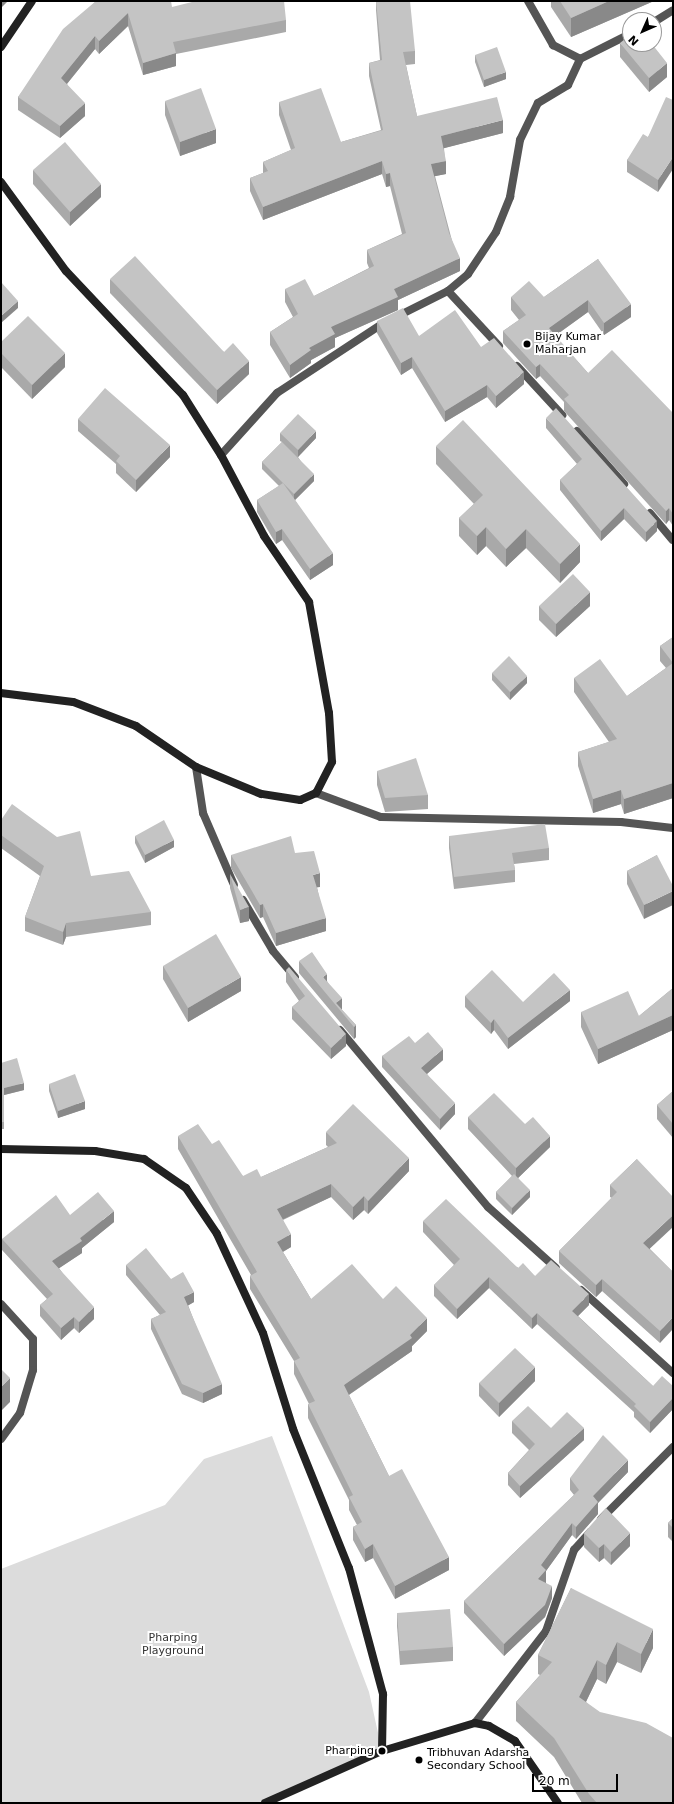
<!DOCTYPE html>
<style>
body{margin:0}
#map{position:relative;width:674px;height:1804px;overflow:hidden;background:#fff;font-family:"DejaVu Sans",sans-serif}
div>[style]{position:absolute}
.green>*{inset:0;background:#dcdcdc}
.lane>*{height:8px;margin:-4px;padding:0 4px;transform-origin:4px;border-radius:4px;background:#555}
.street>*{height:8px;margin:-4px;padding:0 4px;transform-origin:4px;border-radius:4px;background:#555}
.secondary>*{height:8px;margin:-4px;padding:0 4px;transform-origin:4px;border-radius:4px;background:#222}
.wall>*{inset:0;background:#a9a9a9}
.shaded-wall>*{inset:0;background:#898989}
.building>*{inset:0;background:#c4c4c4}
.dots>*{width:11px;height:11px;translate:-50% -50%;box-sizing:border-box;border:2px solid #fff;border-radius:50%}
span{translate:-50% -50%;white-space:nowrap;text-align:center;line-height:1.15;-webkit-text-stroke:4px #fff;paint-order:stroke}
.poi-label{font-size:11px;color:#000}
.left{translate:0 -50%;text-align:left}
.right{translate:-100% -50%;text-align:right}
.park-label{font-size:11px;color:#333}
.frame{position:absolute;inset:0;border:2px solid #000;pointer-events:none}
.north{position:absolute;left:622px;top:12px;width:40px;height:40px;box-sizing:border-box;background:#fff;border:1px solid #999;border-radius:50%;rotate:225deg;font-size:11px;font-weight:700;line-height:16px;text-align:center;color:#000}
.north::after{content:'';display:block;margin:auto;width:14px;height:18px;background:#000;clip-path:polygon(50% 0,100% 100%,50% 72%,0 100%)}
.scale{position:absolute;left:532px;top:1774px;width:86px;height:18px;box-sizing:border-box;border:2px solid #000;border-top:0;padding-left:5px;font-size:12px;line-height:14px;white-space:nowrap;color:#000;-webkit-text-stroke:3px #fff;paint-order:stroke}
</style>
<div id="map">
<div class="green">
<i style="clip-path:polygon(272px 1436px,369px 1692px,382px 1751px,265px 1803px,1px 1803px,1px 1569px,165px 1505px,204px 1459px)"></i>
</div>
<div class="lane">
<i style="left:448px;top:291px;width:75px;rotate:47.2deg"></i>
<i style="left:517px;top:366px;width:67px;rotate:47.4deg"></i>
<i style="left:577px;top:431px;width:71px;rotate:48.4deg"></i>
<i style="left:650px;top:513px;width:35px;rotate:50deg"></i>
</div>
<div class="street">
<i style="left:528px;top:1px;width:51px;rotate:60.4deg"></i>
<i style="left:553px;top:45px;width:30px;rotate:27deg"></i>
<i style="left:654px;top:22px;width:22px;rotate:-32deg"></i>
<i style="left:396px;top:317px;width:58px;rotate:-26.6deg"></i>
<i style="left:448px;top:291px;width:26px;rotate:-40deg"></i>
<i style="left:468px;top:274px;width:50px;rotate:-56.3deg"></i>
<i style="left:496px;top:232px;width:38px;rotate:-68deg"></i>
<i style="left:510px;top:197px;width:58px;rotate:-80deg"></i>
<i style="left:520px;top:140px;width:41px;rotate:-64.1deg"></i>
<i style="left:538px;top:103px;width:35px;rotate:-31deg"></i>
<i style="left:568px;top:85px;width:29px;rotate:-65deg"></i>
<i style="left:580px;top:59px;width:56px;rotate:-26.6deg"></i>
<i style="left:221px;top:455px;width:84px;rotate:-47.9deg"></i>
<i style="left:277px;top:393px;width:129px;rotate:-33.3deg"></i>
<i style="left:196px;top:767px;width:47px;rotate:81.3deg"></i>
<i style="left:203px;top:813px;width:78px;rotate:66.7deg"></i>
<i style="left:316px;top:793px;width:69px;rotate:20.3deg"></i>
<i style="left:381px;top:817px;width:240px;rotate:1.2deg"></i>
<i style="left:621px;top:822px;width:52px;rotate:6.6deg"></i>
<i style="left:243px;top:900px;width:59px;rotate:59.5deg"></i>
<i style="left:273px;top:951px;width:34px;rotate:50deg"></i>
<i style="left:340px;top:1030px;width:231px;rotate:50.1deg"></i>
<i style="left:488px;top:1207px;width:91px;rotate:41.9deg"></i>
<i style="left:581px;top:1290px;width:124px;rotate:42.1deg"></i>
<i style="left:1px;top:1304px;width:47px;rotate:47.6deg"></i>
<i style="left:33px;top:1339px;width:31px;rotate:90deg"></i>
<i style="left:33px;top:1370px;width:45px;rotate:106.8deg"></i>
<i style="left:20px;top:1413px;width:32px;rotate:126deg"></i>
<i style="left:601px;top:1519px;width:102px;rotate:-45deg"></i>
<i style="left:475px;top:1723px;width:116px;rotate:-52.3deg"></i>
<i style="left:546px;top:1631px;width:86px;rotate:-70.9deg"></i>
<i style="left:574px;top:1550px;width:25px;rotate:-48deg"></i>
</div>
<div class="secondary">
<i style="left:1px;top:47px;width:55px;rotate:-56deg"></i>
<i style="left:1px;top:182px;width:110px;rotate:53.9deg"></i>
<i style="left:66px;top:271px;width:170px;rotate:46.7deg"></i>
<i style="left:183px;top:395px;width:71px;rotate:57.7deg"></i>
<i style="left:221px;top:455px;width:92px;rotate:62deg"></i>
<i style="left:264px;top:536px;width:80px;rotate:55.7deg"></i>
<i style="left:309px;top:602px;width:113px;rotate:79.8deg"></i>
<i style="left:329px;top:713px;width:49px;rotate:86.5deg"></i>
<i style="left:332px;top:762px;width:35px;rotate:117deg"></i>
<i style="left:316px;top:793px;width:17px;rotate:156deg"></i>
<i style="left:300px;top:800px;width:39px;rotate:-171deg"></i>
<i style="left:261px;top:794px;width:70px;rotate:-157.4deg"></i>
<i style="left:196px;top:767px;width:73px;rotate:-145.7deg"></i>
<i style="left:136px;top:726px;width:67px;rotate:-159.1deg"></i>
<i style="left:73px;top:702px;width:73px;rotate:-172.9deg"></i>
<i style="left:1px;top:1149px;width:94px;rotate:1.2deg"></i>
<i style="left:95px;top:1151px;width:50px;rotate:9.3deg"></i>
<i style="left:144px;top:1159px;width:51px;rotate:34.6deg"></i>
<i style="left:186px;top:1188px;width:55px;rotate:56deg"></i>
<i style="left:217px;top:1234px;width:109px;rotate:65.1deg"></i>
<i style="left:263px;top:1333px;width:101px;rotate:72.6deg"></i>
<i style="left:293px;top:1429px;width:150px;rotate:68.1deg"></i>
<i style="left:349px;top:1568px;width:131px;rotate:74.9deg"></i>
<i style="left:383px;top:1694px;width:57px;rotate:91deg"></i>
<i style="left:265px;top:1803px;width:128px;rotate:-24deg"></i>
<i style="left:382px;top:1751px;width:97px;rotate:-16.8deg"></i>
<i style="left:475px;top:1723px;width:14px;rotate:12deg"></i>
<i style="left:489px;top:1726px;width:30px;rotate:30deg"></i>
<i style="left:515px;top:1741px;width:75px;rotate:55.3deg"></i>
</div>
<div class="wall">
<i style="clip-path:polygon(96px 1px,172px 7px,286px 20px,286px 32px,176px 54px,176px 66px,143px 75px,128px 26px,99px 54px,95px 49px,67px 84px,85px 116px,60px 138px,18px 110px,18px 97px)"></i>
<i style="clip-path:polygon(376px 1px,392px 1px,415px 51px,415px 64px,406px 65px,417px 116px,503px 133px,444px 148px,446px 174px,435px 176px,460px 271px,398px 300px,398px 310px,335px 338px,335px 347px,311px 360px,311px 363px,290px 378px,270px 345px,270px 332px,293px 317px,285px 302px,285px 289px,314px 296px,369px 268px,367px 263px,367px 250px,402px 234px,390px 186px,386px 187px,382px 174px,263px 220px,250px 191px,250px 178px,263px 173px,263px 162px,291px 150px,279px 115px,279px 102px,341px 142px,381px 130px,369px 76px,369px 63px,380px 60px,376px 10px)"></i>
<i style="clip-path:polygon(551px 1px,654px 1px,571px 37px,551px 7px)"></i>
<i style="clip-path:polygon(620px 43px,667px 77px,649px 92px,620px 57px)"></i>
<i style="clip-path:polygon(475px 55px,506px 79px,484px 87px,475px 62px)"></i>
<i style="clip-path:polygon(673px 100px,658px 192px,627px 172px,627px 160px,648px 137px)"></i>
<i style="clip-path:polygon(165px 101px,216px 143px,180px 156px,165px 115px)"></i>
<i style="clip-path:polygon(33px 170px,101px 197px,70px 226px,33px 184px)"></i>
<i style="clip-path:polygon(598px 259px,631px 317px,604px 335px,588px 312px,555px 336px,588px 373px,673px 413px,673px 526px,669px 520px,666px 524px,564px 411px,564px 402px,540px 376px,536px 379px,503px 343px,503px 331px,519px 320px,511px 310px,511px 297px,544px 297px)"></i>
<i style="clip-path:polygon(110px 279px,224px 352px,249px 374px,217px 404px,110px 293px)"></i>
<i style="clip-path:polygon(377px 321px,419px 336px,481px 347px,524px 384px,496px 408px,487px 397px,445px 422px,412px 368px,401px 375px,377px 333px)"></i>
<i style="clip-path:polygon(1px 342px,65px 367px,32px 399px,1px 367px)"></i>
<i style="clip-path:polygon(546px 418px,657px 531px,646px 542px,624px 519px,601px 541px,560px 490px,560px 480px,577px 464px,546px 428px)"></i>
<i style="clip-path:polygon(78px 419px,170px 457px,136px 492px,116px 473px,116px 464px,78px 431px)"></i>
<i style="clip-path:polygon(280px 433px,316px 438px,298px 457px,314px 481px,295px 500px,333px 565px,310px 580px,282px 540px,276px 544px,257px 512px,257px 500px,279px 486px,262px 469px,262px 462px,282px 442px,280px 441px)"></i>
<i style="clip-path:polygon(436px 446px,580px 562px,560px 583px,526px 548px,506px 567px,486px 546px,477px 555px,459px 536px,459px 518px,474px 504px,436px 464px)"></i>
<i style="clip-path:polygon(539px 606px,590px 606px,556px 637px,539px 620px)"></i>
<i style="clip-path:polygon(673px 637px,673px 798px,624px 814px,621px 804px,593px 813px,578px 766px,578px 752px,609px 742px,574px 692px,574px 678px,627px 696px,666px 668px,660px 661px,660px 646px)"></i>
<i style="clip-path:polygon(492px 673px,527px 683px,510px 700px,492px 680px)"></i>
<i style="clip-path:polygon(377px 771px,428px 795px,428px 809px,385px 812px,377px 785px)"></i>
<i style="clip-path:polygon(1px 820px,91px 876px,151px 912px,151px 925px,66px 937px,63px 945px,25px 931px,25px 917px,40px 876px,1px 848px)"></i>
<i style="clip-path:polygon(135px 836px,174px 847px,145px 863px,135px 843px)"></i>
<i style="clip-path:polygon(449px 836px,549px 848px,549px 860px,514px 864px,515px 870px,515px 882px,454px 889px,449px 848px)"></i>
<i style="clip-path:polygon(295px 853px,320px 887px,317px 887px,326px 931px,276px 946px,263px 917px,260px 918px,231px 868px,231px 855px)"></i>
<i style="clip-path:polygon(657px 855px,644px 919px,627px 884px,627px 871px)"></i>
<i style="clip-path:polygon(230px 874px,249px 921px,240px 923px,230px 888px)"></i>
<i style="clip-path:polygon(299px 961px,327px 981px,342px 1010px,356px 1025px,356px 1037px,354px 1039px,299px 973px)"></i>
<i style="clip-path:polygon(163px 966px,241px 991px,188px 1022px,163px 979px)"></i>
<i style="clip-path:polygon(286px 970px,346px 1046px,331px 1059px,292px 1019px,292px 1007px,299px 1001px,286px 982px)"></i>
<i style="clip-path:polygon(673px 988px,673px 1030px,598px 1064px,581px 1027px,581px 1012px,639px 1016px)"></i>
<i style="clip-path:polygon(465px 996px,523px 1002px,570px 1001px,508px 1049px,494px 1030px,491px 1034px,465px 1007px)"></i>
<i style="clip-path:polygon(415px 1043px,443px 1060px,427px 1074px,455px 1114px,440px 1130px,382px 1067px,382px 1056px)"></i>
<i style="clip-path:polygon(1px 1063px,24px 1090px,4px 1095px,4px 1129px,1px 1129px)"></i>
<i style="clip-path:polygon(49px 1084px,85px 1109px,58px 1118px,49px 1091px)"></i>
<i style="clip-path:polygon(673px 1091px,673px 1138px,657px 1119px,657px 1105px)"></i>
<i style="clip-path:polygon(468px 1117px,525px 1124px,550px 1147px,518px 1178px,530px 1197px,512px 1215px,496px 1199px,496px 1192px,512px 1176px,468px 1129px)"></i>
<i style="clip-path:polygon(326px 1132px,409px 1171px,368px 1214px,364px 1210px,353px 1220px,331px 1197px,283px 1220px,291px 1247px,283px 1252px,311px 1299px,383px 1299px,427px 1331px,412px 1346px,412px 1351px,349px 1395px,389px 1476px,449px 1570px,395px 1599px,373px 1558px,365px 1562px,353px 1540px,353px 1527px,357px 1525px,349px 1510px,349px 1500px,308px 1418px,308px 1404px,309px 1404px,294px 1374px,294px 1361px,250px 1289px,250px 1276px,251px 1275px,178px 1149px,178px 1136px,243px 1176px,261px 1177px,328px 1147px,326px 1145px)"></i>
<i style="clip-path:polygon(637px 1159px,650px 1249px,673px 1272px,660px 1343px,602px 1291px,596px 1297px,559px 1263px,559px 1251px,612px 1198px,610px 1197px,610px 1185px)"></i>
<i style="clip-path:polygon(70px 1215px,114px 1222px,82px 1248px,82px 1253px,59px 1268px,94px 1319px,79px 1333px,74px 1328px,61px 1340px,40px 1316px,40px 1305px,47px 1299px,2px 1250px,2px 1239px)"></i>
<i style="clip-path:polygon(423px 1221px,535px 1276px,589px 1305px,578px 1316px,653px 1386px,673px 1386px,673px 1409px,650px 1433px,634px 1417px,634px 1412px,537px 1324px,532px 1329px,489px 1288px,457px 1319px,434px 1296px,434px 1285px,454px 1265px,423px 1232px)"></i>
<i style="clip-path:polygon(126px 1265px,171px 1279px,194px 1302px,188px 1305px,222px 1394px,203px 1403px,182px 1394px,151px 1329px,151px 1319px,160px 1315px,126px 1275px)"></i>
<i style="clip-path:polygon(535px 1381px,499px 1417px,479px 1396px,479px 1383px)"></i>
<i style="clip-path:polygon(512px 1421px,551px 1428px,584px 1440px,520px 1498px,508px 1485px,508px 1473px,529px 1450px,512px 1433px)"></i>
<i style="clip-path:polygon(628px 1472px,598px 1503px,598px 1514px,576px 1539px,572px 1535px,546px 1571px,546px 1583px,552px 1598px,545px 1617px,504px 1656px,464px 1613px,464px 1601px,574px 1495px,570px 1490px,570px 1478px)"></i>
<i style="clip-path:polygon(673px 1518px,673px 1542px,668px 1537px,668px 1523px)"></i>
<i style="clip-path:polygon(584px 1533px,630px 1546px,611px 1565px,604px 1558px,599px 1562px,584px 1547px)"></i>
<i style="clip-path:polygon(571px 1588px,653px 1648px,641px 1673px,617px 1662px,606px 1684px,597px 1679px,586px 1702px,673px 1803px,582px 1803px,554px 1757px,516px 1721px,516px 1702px,540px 1675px,538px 1674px,538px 1655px)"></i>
<i style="clip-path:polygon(397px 1613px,453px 1647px,453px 1661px,400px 1665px,397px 1626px)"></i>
</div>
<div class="shaded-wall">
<i style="clip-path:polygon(1px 1px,8px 1px,1px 8px)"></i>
<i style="clip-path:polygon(609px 1px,654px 1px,571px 37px,571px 18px)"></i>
<i style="clip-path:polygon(128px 13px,128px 26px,99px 54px,99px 41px)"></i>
<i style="clip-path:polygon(95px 36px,95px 49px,61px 91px,61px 78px)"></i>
<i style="clip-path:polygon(176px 53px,176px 66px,143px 75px,143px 63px)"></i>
<i style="clip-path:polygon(667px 63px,667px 77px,649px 92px,649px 78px)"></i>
<i style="clip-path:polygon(506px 72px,506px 79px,484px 87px,484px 80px)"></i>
<i style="clip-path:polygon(85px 103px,85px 116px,60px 138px,60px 126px)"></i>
<i style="clip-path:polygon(503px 120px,503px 133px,441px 149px,441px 136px)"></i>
<i style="clip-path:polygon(216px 129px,216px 143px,180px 156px,180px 142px)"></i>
<i style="clip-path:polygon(673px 157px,673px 169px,658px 192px,658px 180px)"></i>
<i style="clip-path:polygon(382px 161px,382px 174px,263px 220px,263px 207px)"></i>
<i style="clip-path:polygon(446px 161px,446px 174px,431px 177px,431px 164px)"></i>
<i style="clip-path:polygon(390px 173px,390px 186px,386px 187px,386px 174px)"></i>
<i style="clip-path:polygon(101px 184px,101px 197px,70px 226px,70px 212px)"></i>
<i style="clip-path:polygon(460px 258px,460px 271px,398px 300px,398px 310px,335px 338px,335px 347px,311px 360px,311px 363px,290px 378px,290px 365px,309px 348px,331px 327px,394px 289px)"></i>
<i style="clip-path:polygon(588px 300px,588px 312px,549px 340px,549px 328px)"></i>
<i style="clip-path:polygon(18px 301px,18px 308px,1px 323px,1px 316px)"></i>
<i style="clip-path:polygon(631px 304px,631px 317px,604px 335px,604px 323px)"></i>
<i style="clip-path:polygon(65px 353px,65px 367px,32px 399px,32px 385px)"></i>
<i style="clip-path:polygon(412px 357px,412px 368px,401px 375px,401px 363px)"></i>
<i style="clip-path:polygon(249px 361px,249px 374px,217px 404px,217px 390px)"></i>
<i style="clip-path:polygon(540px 364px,540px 376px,536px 379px,536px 367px)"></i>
<i style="clip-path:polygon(524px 372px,524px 384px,496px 408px,496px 396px)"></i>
<i style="clip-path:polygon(487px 385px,487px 397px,445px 422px,445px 411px)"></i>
<i style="clip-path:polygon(316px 431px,316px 438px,298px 457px,298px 450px)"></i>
<i style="clip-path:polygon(170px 445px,170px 457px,136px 492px,136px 480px)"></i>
<i style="clip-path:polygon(314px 474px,314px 481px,294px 501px,294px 494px)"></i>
<i style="clip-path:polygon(624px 508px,624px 519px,601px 541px,601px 531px)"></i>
<i style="clip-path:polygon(669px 508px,669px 520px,666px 524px,666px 511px)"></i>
<i style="clip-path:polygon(657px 521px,657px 531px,646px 542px,646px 532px)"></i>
<i style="clip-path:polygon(486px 527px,486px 546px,477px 555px,477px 536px)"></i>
<i style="clip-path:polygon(282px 529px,282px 540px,276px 544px,276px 532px)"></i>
<i style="clip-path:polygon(526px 529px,526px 548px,506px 567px,506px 549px)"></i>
<i style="clip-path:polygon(580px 544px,580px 562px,560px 583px,560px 564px)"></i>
<i style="clip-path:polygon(333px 553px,333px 565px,310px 580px,310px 569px)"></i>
<i style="clip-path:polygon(590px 592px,590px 606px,556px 637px,556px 624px)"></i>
<i style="clip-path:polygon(527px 676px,527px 683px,510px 700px,510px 692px)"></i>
<i style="clip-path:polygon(673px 783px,673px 798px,624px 814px,624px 799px)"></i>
<i style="clip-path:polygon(621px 790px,621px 804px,593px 813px,593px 799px)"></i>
<i style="clip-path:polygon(174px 840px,174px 847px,145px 863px,145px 855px)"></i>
<i style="clip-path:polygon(320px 873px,320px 887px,313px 888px,313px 875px)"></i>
<i style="clip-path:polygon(673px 891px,673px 905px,644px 919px,644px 905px)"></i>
<i style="clip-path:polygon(263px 904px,263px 917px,260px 918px,260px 905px)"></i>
<i style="clip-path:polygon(249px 907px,249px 921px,240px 923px,240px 910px)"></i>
<i style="clip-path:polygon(326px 918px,326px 931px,276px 946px,276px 933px)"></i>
<i style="clip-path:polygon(66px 923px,66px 937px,63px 945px,63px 932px)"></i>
<i style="clip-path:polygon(327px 974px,327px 986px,323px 977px)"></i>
<i style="clip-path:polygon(241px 977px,241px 991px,188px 1022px,188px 1008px)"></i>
<i style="clip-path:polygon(570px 990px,570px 1001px,508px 1049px,508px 1038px)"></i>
<i style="clip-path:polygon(342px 998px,342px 1010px,336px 1003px)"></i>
<i style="clip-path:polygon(673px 1015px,673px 1030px,598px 1064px,598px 1049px)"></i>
<i style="clip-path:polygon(494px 1019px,494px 1030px,491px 1034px,491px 1023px)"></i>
<i style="clip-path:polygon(356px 1025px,356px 1037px,354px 1039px,354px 1027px)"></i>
<i style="clip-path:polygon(346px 1034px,346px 1046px,331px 1059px,331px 1048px)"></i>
<i style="clip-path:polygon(443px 1049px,443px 1060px,421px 1079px,421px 1068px)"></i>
<i style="clip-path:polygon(24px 1083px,24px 1090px,4px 1095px,4px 1088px)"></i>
<i style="clip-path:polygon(85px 1101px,85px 1109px,58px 1118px,58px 1111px)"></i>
<i style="clip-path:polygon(455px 1103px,455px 1114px,440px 1130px,440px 1119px)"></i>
<i style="clip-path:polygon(550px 1136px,550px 1147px,516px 1180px,516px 1168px)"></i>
<i style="clip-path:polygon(409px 1158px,409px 1171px,368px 1214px,368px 1201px)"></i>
<i style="clip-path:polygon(331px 1184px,331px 1197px,277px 1222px,277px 1209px)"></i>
<i style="clip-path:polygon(530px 1190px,530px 1197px,512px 1215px,512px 1208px)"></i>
<i style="clip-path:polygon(364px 1196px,364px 1210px,353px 1220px,353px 1207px)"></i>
<i style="clip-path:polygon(114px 1211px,114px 1222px,82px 1248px,82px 1253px,52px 1273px,52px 1261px)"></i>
<i style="clip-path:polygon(673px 1215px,673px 1227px,643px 1255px,643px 1243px)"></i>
<i style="clip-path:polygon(291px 1234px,291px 1247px,277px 1255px,277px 1242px)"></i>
<i style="clip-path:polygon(489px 1277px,489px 1288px,457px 1319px,457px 1309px)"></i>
<i style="clip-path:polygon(602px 1279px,602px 1291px,596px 1297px,596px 1285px)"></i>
<i style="clip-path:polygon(194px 1292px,194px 1302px,184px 1308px,184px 1297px)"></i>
<i style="clip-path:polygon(589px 1294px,589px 1305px,572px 1322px,572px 1311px)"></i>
<i style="clip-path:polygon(94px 1307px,94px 1319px,79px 1333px,79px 1322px)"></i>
<i style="clip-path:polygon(537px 1313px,537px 1324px,532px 1329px,532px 1318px)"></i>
<i style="clip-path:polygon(74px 1317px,74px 1328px,61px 1340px,61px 1328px)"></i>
<i style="clip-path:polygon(673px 1317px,673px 1329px,660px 1343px,660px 1331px)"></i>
<i style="clip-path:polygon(427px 1318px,427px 1331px,412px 1346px,412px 1351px,344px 1398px,344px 1385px,410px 1335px)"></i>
<i style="clip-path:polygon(535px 1367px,535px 1381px,499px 1417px,499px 1403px)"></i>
<i style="clip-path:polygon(10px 1378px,10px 1402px,1px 1411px,1px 1387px)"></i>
<i style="clip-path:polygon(222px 1384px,222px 1394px,203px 1403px,203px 1393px)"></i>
<i style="clip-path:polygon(673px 1398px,673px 1409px,650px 1433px,650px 1422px)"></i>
<i style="clip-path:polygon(584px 1428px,584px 1440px,520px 1498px,520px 1486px)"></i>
<i style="clip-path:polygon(628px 1460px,628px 1472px,598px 1503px,598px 1514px,576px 1539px,576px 1527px,593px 1496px)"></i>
<i style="clip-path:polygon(572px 1523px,572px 1535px,546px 1571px,546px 1583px,538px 1591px,538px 1579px,541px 1565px)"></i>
<i style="clip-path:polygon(630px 1533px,630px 1546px,611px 1565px,611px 1552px)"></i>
<i style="clip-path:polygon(373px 1544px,373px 1558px,365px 1562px,365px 1549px)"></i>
<i style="clip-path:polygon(604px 1544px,604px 1558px,599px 1562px,599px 1548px)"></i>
<i style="clip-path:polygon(449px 1557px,449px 1570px,395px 1599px,395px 1586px)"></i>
<i style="clip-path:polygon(552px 1586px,552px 1598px,545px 1617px,504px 1656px,504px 1644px)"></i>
<i style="clip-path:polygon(653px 1629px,653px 1648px,641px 1673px,641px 1654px)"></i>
<i style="clip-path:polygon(617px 1642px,617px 1662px,606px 1684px,606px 1665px)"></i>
<i style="clip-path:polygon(597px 1660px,597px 1679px,579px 1716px,579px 1697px)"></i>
</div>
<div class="building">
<i style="clip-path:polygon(96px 1px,171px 1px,172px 7px,196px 1px,284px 1px,286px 20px,173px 42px,176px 53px,143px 63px,128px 13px,99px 41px,95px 36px,61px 78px,85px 103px,60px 126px,18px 97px,63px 29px)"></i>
<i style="clip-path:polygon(376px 1px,392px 1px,393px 2px,410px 1px,415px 51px,403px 52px,417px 116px,497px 97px,503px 120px,441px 136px,446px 161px,431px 164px,449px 233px,460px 258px,394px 289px,398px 297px,331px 327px,335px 334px,309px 348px,311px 350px,290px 365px,270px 332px,298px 314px,285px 289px,305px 279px,314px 296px,374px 266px,367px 250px,406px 233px,390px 173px,386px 174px,382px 161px,263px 207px,250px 178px,268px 171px,263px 162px,295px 148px,279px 102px,321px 88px,341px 142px,383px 130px,369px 63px,382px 60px)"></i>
<i style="clip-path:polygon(560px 1px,609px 1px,571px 18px)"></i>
<i style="clip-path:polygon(630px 35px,630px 44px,652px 44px,667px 63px,649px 78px,620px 43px)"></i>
<i style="clip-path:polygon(497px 47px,506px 72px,484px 80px,475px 55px)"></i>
<i style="clip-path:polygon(201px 88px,216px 129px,180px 142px,165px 101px)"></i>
<i style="clip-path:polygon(666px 97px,673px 100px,673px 157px,658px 180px,627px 160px,643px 134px,648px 137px)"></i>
<i style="clip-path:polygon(65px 142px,101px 184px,70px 212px,33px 170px)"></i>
<i style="clip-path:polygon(135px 256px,224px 352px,233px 343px,249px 361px,217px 390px,110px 279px)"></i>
<i style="clip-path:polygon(598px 259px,631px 304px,604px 323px,588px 300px,549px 328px,588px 373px,612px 350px,673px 413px,673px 514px,669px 508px,666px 511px,564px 399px,569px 395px,540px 364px,536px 367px,503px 331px,526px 315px,511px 297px,529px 281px,544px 297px)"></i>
<i style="clip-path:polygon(1px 282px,18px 301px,1px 316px)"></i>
<i style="clip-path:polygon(403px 308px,419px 336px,455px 310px,481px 347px,494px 338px,524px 372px,496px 396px,487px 385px,445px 411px,412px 357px,401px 363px,377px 321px)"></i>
<i style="clip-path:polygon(28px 316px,65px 353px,32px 385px,1px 353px,1px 342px)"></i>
<i style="clip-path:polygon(105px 388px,170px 445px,136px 480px,116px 461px,120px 456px,78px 419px)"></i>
<i style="clip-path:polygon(556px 408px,657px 521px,646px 532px,624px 508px,601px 531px,560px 480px,582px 459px,546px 418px)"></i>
<i style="clip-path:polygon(298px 414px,316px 431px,298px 450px,280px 433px)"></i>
<i style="clip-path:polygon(463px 420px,580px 544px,560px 564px,526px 529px,506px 549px,486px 527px,477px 536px,459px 518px,483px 495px,436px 446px)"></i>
<i style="clip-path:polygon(282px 442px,314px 474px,294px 494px,262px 462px)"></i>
<i style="clip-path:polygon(283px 483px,333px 553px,310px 569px,282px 529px,276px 532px,257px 500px)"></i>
<i style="clip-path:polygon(573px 574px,590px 592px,556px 624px,539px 606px)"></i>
<i style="clip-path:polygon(673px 637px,673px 783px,624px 799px,621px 790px,593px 799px,578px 752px,617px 739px,574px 678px,600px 659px,627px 696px,673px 663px,660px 646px)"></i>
<i style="clip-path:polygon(509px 656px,527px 676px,510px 692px,492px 673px)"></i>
<i style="clip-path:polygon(416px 758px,428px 795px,385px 798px,377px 771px)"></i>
<i style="clip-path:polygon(12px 804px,57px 837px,80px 831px,91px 876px,129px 871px,151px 912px,66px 923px,63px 932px,25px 917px,44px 866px,1px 835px,1px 820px)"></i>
<i style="clip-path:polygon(164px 820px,174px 840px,145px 855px,135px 836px)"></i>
<i style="clip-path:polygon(545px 824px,549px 848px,512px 853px,515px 870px,454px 877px,449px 836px)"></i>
<i style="clip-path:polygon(291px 836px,295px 853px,314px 851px,320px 873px,313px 875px,326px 918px,276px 933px,263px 904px,260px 905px,231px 855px)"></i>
<i style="clip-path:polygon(657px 855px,673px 886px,673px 891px,644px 905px,627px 871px)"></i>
<i style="clip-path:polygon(230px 874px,249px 907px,240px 910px)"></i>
<i style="clip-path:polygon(216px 934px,241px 977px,188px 1008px,163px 966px)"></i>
<i style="clip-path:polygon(312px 952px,327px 974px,323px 977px,342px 998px,336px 1003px,356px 1025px,354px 1027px,299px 961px)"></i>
<i style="clip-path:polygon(289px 967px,346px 1034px,331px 1048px,292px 1007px,305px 996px,286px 970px)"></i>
<i style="clip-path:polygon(492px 970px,523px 1002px,554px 973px,570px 990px,508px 1038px,494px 1019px,491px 1023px,465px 996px)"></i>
<i style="clip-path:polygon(673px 988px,673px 1015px,598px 1049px,581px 1012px,628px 991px,639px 1016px)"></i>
<i style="clip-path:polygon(428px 1032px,443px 1049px,421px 1068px,455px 1103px,440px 1119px,382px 1056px,409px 1036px,415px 1043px)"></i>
<i style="clip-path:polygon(17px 1058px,24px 1083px,4px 1088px,4px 1122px,1px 1122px,1px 1063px)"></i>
<i style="clip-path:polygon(75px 1074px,85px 1101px,58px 1111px,49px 1084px)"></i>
<i style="clip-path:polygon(673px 1091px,673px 1124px,657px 1105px)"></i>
<i style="clip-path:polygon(494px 1093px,525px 1124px,533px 1117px,550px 1136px,516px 1168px,468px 1117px)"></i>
<i style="clip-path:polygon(353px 1104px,409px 1158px,368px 1201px,364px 1196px,353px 1207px,331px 1184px,277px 1209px,291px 1234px,277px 1242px,311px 1299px,352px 1264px,383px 1299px,396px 1286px,427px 1318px,410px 1335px,412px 1338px,344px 1385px,389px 1476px,402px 1469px,449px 1557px,395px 1586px,373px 1544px,365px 1549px,353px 1527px,362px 1522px,349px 1497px,353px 1495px,308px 1404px,315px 1401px,294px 1361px,300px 1358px,250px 1276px,257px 1272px,178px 1136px,198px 1124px,212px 1144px,219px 1140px,243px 1176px,257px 1169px,261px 1177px,337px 1143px,326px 1132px)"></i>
<i style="clip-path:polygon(637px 1159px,673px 1197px,673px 1215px,643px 1243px,673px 1272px,673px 1317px,660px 1331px,602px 1279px,596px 1285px,559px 1251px,617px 1192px,610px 1185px)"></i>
<i style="clip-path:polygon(514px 1174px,530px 1190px,512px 1208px,496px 1192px)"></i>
<i style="clip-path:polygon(98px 1192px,114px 1211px,80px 1238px,82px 1241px,52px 1261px,94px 1307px,79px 1322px,74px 1317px,61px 1328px,40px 1305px,53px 1294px,2px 1239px,56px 1195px,70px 1215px)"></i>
<i style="clip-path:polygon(446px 1199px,518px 1268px,523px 1263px,535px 1276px,551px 1260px,589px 1294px,572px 1311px,653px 1386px,662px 1376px,673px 1386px,673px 1398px,650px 1422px,634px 1406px,636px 1404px,537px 1313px,532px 1318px,489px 1277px,457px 1309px,434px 1285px,460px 1259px,423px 1221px)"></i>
<i style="clip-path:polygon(146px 1248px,171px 1279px,183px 1272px,194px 1292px,184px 1297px,222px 1384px,203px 1393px,182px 1384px,151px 1319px,166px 1312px,126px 1265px)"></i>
<i style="clip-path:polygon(515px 1348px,535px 1367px,499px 1403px,479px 1383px)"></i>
<i style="clip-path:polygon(1px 1369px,10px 1378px,1px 1387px)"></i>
<i style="clip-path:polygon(528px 1406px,551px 1428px,567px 1412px,584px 1428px,520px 1486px,508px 1473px,535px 1444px,512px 1421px)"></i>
<i style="clip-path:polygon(603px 1435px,628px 1460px,593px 1496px,598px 1502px,576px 1527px,572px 1523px,541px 1565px,546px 1570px,538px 1579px,552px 1586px,545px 1605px,504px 1644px,464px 1601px,579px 1490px,570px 1478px)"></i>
<i style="clip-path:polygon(606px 1508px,630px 1533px,611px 1552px,604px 1544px,599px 1548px,584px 1533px)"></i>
<i style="clip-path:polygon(673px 1518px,673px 1528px,668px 1523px)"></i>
<i style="clip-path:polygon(571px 1588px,653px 1629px,641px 1654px,617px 1642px,606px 1665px,597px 1660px,579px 1697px,600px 1712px,646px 1723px,673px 1738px,673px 1803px,597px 1803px,589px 1794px,554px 1738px,516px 1702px,552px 1662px,538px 1655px)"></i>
<i style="clip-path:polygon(450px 1609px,453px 1647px,400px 1651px,397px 1613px)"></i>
</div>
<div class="dots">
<i style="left:527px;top:344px;background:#000"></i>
<i style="left:382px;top:1751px;background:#000"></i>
<i style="left:419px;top:1760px;background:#000"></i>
</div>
<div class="poi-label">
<span class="left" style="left:535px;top:344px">Bijay Kumar<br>Maharjan</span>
<span class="right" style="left:374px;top:1751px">Pharping</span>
<span class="left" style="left:427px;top:1760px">Tribhuvan Adarsha<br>Secondary School</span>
</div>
<div class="park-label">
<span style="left:173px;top:1645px">Pharping<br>Playground</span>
</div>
<div class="frame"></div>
<div class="north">N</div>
<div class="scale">20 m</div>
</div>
